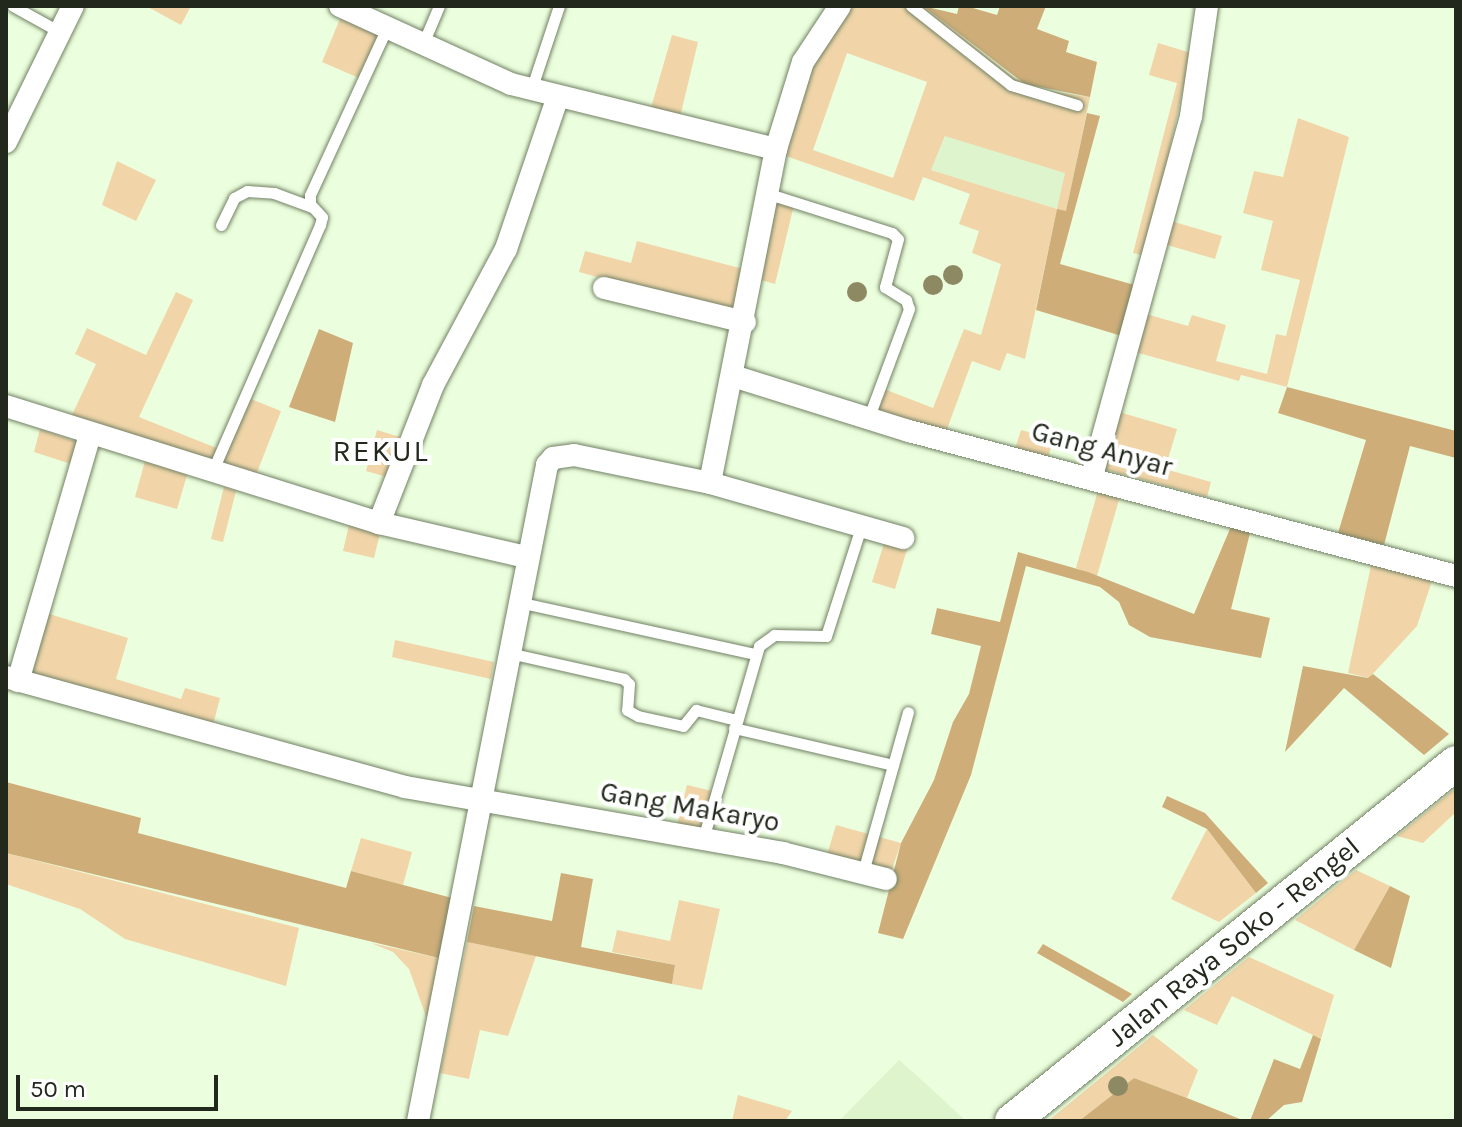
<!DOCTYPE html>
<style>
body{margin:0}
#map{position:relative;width:1462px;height:1127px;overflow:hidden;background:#ebfedd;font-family:Karla,sans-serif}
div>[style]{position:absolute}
.built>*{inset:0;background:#ddf4cc}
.green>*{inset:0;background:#f1d5a9}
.forest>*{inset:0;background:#cead79}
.roads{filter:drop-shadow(0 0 2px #718164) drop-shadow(0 0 2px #718164)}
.lane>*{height:11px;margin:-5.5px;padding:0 5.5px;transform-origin:5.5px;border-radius:5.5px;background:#fff}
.street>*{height:22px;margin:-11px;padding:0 11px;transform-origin:11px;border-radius:11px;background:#fff}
.primary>*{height:34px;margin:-17px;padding:0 17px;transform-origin:17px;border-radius:17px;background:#fff}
.trees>*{width:20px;height:20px;margin:-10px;border-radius:50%;background:#8c8963}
span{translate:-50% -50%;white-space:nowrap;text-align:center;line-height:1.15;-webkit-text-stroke:8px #fff;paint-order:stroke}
.street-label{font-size:28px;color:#22291c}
.neighbourhood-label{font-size:30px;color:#22291c;letter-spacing:2px}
.frame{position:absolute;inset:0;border:8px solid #22291c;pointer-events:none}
.scale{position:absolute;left:16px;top:1075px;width:202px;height:36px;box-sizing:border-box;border:4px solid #22291c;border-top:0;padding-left:10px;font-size:24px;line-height:28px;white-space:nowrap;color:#22291c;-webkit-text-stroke:6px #fff;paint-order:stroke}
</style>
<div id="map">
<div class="built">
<i style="clip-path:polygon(981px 52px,1014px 78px,1048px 91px,1090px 97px,1066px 212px,931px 170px)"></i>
<i style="clip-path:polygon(899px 1060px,925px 1083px,966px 1121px,839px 1121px)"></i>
</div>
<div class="green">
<i style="clip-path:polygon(146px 6px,191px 6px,181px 25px)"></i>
<i style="clip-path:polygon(evenodd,854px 6px,923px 6px,1014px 78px,1048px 91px,1090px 97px,1066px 212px,1057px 210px,1025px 359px,1007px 353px,1000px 371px,972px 361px,946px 432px,874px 413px,884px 389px,933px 408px,964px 329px,981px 335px,1001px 264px,972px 253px,979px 231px,959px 224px,970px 194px,923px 177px,914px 201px,786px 156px,815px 60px,833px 28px,854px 6px,847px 53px,927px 82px,893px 178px,813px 150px,847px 53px,854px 6px,945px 136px,1065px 173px,1057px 209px,931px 170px,945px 136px)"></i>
<i style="clip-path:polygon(342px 14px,379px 34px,359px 78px,322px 62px)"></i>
<i style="clip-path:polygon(672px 35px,698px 42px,680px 117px,650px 111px)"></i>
<i style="clip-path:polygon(1158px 43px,1191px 53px,1146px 256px,1133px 253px,1177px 83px,1149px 75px)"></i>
<i style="clip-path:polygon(1298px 118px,1349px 137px,1287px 387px,1241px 375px,1239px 381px,1135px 352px,1146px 314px,1188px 326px,1192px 315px,1226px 325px,1216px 361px,1267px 374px,1276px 334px,1286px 336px,1300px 280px,1261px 270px,1273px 221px,1243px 213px,1254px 171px,1283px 177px)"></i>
<i style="clip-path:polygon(117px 161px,156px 180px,136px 221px,102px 205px)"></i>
<i style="clip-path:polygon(777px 201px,794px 205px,775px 284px,761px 280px)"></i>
<i style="clip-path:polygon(1171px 221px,1222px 236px,1215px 259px,1164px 244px)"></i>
<i style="clip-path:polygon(637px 241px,747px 270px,736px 315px,579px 272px,585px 251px,631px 263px)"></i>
<i style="clip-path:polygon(176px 292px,193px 300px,139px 417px,224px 451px,246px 397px,281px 411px,256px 475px,71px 417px,96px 364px,75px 354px,87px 328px,146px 355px)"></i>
<i style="clip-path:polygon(1119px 412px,1177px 429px,1165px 469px,1211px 482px,1207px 497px,1103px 469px)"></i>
<i style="clip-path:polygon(40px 429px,78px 442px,71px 464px,34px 452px)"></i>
<i style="clip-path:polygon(377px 430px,403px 438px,387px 477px,366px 471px)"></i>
<i style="clip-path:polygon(1021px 430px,1054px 439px,1048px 457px,1015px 449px)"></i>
<i style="clip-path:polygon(145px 461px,187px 475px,177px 509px,135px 497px)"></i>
<i style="clip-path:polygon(224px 487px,236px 491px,223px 542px,211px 539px)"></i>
<i style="clip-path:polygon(1099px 487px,1121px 493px,1097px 576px,1076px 568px)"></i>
<i style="clip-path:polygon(349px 525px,380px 533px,374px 558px,343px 551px)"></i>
<i style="clip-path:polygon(886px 537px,909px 543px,895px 589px,872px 582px)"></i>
<i style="clip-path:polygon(1372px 561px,1433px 578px,1417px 626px,1369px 678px,1348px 673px)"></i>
<i style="clip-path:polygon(46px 613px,128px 638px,116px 679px,181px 699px,185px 688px,220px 698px,213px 725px,29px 672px)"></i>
<i style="clip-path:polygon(395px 640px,494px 662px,491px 679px,392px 657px)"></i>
<i style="clip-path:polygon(687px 785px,712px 791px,701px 829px,677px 825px)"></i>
<i style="clip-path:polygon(1456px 788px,1456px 812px,1423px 843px,1397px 836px)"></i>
<i style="clip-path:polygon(836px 825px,901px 843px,891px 872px,827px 855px)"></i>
<i style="clip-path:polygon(1207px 829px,1256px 893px,1219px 922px,1171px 899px)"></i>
<i style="clip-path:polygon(361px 838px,412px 852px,403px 885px,351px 871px)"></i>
<i style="clip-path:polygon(6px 853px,299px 928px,286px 986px,125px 939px,80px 909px,6px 884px)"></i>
<i style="clip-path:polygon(1356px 870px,1390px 886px,1354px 950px,1295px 920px)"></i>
<i style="clip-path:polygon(679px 900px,720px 909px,702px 990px,672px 984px,675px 965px,612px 952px,617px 930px,670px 941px)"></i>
<i style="clip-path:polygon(467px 942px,536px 956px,508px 1036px,480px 1030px,469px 1079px,440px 1073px)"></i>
<i style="clip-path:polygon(371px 943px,439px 958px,427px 1019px,409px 969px,393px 952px)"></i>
<i style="clip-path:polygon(1249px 957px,1334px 995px,1321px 1039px,1232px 996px,1217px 1025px,1184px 1010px)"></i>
<i style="clip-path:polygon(1153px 1035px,1198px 1070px,1187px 1098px,1134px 1078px,1079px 1121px,1048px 1121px)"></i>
<i style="clip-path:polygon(738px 1095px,792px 1111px,785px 1121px,732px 1121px)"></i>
</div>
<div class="forest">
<i style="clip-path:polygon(923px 6px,957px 14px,959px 6px,966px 6px,997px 15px,1000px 6px,1046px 6px,1037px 29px,1069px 41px,1066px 52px,1097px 62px,1090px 97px,1025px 84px)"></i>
<i style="clip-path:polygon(1087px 113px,1100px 116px,1060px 264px,1138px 286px,1125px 337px,1036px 310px,1057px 209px,1066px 211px)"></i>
<i style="clip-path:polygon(319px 329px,353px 343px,335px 422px,289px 407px)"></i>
<i style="clip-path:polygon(1287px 387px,1456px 431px,1456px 458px,1410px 446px,1384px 545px,1338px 533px,1366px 440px,1278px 413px)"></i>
<i style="clip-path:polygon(1232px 524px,1251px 529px,1231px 609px,1270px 618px,1261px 658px,1150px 637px,1129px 625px,1119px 602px,1100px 587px,1026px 566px,971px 775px,903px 939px,878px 933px,901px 843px,934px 780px,953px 722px,969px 694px,981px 646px,931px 634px,937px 608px,1000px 622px,1018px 552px,1088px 572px,1194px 614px)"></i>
<i style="clip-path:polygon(1303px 666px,1368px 678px,1373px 674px,1449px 734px,1424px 755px,1344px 688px,1285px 752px)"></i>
<i style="clip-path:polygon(6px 782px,141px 818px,138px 833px,346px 888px,351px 871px,452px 898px,439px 958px,6px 853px)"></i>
<i style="clip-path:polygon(1167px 796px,1205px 813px,1268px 883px,1256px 893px,1207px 829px,1162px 807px)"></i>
<i style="clip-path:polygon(561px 873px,593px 879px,581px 947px,675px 965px,672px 984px,467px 942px,474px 906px,552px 921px)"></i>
<i style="clip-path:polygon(1390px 886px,1410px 896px,1391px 968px,1354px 950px)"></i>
<i style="clip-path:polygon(1043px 944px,1132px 994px,1123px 1002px,1037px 953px)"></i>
<i style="clip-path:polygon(1313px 1035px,1321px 1039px,1302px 1102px,1284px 1105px,1266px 1121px,1250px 1121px,1274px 1059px,1300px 1069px)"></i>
<i style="clip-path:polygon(1134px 1078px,1187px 1098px,1245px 1121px,1079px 1121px)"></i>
</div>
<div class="roads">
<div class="lane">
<i style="left:13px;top:6px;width:54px;rotate:29deg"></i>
<i style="left:911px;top:6px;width:127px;rotate:38.3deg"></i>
<i style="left:1011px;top:85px;width:69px;rotate:16.9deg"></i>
<i style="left:422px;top:46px;width:43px;rotate:-67deg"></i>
<i style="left:531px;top:90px;width:89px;rotate:-71.6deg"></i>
<i style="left:769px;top:194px;width:129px;rotate:17.6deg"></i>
<i style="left:892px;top:233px;width:8px;rotate:45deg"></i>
<i style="left:898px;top:239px;width:50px;rotate:105.2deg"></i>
<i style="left:885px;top:287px;width:25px;rotate:32deg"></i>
<i style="left:906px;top:300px;width:9px;rotate:72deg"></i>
<i style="left:909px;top:309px;width:117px;rotate:110.4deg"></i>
<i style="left:221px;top:225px;width:30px;rotate:-64deg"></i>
<i style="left:234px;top:198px;width:15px;rotate:-28deg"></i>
<i style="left:247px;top:191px;width:27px;rotate:4deg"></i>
<i style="left:274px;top:193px;width:40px;rotate:20.2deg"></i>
<i style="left:212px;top:472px;width:270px;rotate:-66.4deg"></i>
<i style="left:320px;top:225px;width:8px;rotate:-76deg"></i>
<i style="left:322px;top:217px;width:18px;rotate:-133deg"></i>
<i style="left:310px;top:204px;width:9px;rotate:-90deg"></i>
<i style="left:310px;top:195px;width:182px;rotate:-65.3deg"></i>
<i style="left:518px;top:602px;width:243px;rotate:12.4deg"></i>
<i style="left:509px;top:653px;width:118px;rotate:12.7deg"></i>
<i style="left:624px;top:679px;width:7px;rotate:45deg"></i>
<i style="left:629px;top:684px;width:26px;rotate:94deg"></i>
<i style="left:627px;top:710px;width:13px;rotate:29deg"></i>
<i style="left:638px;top:716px;width:46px;rotate:12.5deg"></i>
<i style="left:683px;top:726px;width:21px;rotate:-51deg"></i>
<i style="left:696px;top:710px;width:41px;rotate:14deg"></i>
<i style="left:734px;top:728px;width:163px;rotate:13.1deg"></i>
<i style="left:703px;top:839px;width:201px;rotate:-73.8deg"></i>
<i style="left:759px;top:646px;width:19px;rotate:-36deg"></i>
<i style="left:774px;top:635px;width:52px;rotate:1.1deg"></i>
<i style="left:826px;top:636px;width:118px;rotate:-72.2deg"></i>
<i style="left:863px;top:872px;width:166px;rotate:-74.3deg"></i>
</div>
<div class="street">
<i style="left:340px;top:6px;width:188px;rotate:24.5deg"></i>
<i style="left:511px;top:84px;width:273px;rotate:13.8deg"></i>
<i style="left:776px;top:149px;width:340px;rotate:101.2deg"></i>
<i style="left:6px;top:142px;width:152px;rotate:-63.8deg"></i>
<i style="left:776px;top:149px;width:91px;rotate:-72.8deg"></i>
<i style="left:803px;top:62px;width:67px;rotate:-56.5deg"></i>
<i style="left:604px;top:288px;width:145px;rotate:13.6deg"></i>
<i style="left:733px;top:376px;width:184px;rotate:17.4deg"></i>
<i style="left:909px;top:431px;width:566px;rotate:14.85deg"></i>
<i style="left:6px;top:406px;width:391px;rotate:17.4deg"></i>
<i style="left:379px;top:523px;width:151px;rotate:13deg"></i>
<i style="left:1092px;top:476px;width:373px;rotate:-74.6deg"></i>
<i style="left:1191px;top:116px;width:111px;rotate:-81.7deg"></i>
<i style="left:379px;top:523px;width:148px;rotate:-68.6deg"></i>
<i style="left:433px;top:385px;width:154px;rotate:-61.8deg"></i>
<i style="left:506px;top:249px;width:158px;rotate:-71.2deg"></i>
<i style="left:6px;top:677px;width:414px;rotate:15.4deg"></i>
<i style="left:405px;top:787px;width:384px;rotate:9.9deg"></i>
<i style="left:783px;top:853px;width:106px;rotate:14.2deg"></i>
<i style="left:18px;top:681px;width:257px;rotate:-73.7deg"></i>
<i style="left:418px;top:1121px;width:669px;rotate:-78.87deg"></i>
<i style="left:547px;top:465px;width:9px;rotate:-49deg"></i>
<i style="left:553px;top:458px;width:21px;rotate:-8deg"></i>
<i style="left:574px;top:455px;width:139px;rotate:11.6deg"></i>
<i style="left:710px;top:483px;width:201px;rotate:15.9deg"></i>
</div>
<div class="primary">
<i style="left:1012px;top:1121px;width:570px;rotate:-38.88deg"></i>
</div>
</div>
<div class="trees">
<i style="left:953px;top:275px"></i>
<i style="left:933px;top:285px"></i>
<i style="left:857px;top:292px"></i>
<i style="left:1118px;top:1086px"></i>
</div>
<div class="street-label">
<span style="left:1102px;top:449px;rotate:15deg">Gang Anyar</span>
<span style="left:690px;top:807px;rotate:10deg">Gang Makaryo</span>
<span style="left:1234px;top:942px;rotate:-39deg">Jalan Raya Soko - Rengel</span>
</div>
<div class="neighbourhood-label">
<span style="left:381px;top:451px">REKUL</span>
</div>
<div class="frame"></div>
<div class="scale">50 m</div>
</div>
